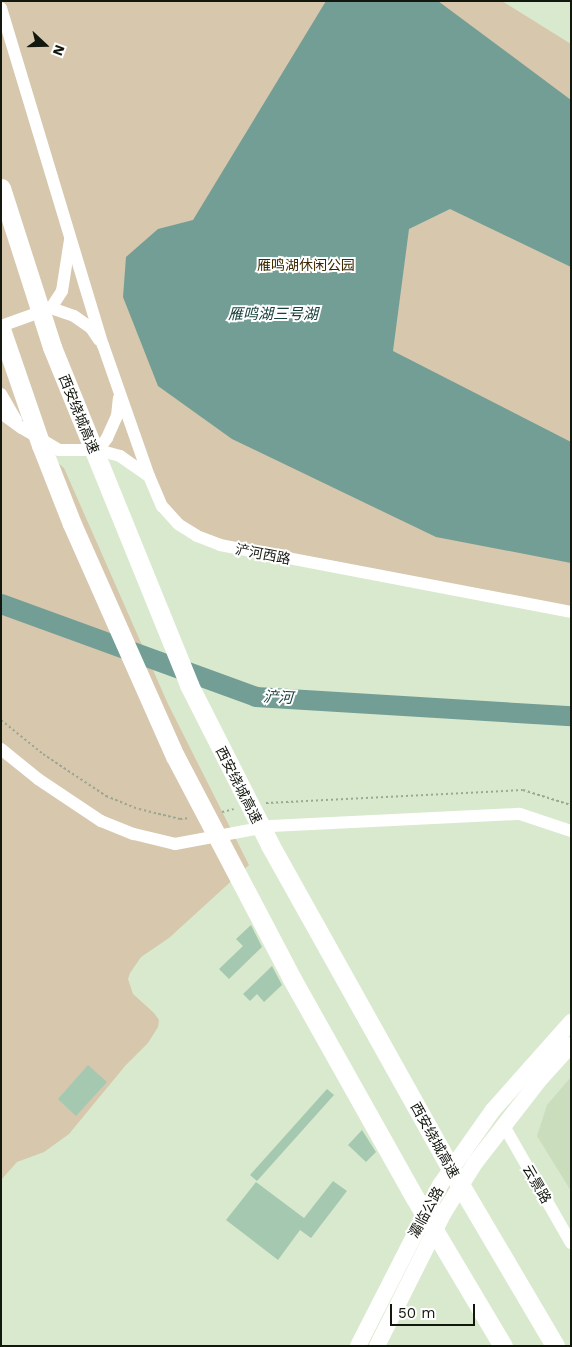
<!DOCTYPE html>
<meta charset="utf-8">
<style>
body{margin:0}
#map{position:relative;width:572px;height:1347px;overflow:hidden;background:#d9e9ce;font-family:"Work Sans","Noto Sans SC",sans-serif}
div>[style]{position:absolute}
.built>*{inset:0;background:#caddbc}
.green>*{inset:0;background:#d6c7ad}
.water>*{inset:0;background:#729e95}
.river>*{height:20px;margin:-10px;padding:0 10px;transform-origin:10px;border-radius:10px;background:#729e95}
.building>*{inset:0;background:#a5c8b1}
.path>*{height:2px;margin-top:-1px;transform-origin:0;background:repeating-linear-gradient(90deg,#9ba792 0 2.5px,transparent 0 5px)}
.minor>*{height:12px;margin:-6px;padding:0 6px;transform-origin:6px;border-radius:6px;background:#fff}
.major>*{height:16px;margin:-8px;padding:0 8px;transform-origin:8px;border-radius:8px;background:#fff}
.highway>*{height:19px;margin:-9.5px;padding:0 9.5px;transform-origin:9.5px;border-radius:9.5px;background:#fff}
span{translate:-50% -50%;white-space:nowrap;text-align:center;line-height:1.15;-webkit-text-stroke:4px #fff;paint-order:stroke}
.park-label{font-size:14px;color:#3e2a00}
.street-label{font-size:14px;color:#13180f}
.water-label{font-size:15px;color:#17403a;font-style:italic}
.frame{position:absolute;inset:0;border:2px solid #13180f;pointer-events:none}
.north{position:absolute;left:20px;top:20px;width:50px;height:50px;-webkit-text-stroke:4px #fff;paint-order:stroke;rotate:111deg;font-size:14px;font-weight:700;line-height:20px;text-align:center;color:#13180f}
.north::after{content:'';display:block;margin:auto;width:18px;height:22px;background:#13180f;clip-path:polygon(50% 0,100% 100%,50% 72%,0 100%)}
.scale{position:absolute;left:390px;top:1304px;width:85px;height:22px;box-sizing:border-box;border:2px solid #13180f;border-top:0;padding-left:6px;font-size:15px;line-height:18px;white-space:nowrap;color:#13180f;-webkit-text-stroke:4px #fff;paint-order:stroke}
</style>
<div id="map">
<div class="built">
<i style="clip-path:polygon(571px 1077px,571px 1191px,537px 1136px,547px 1105px)"></i>
</div>
<div class="green">
<i style="clip-path:polygon(1px 1px,502px 1px,571px 44px,571px 612px,220px 545px,178px 524px,149px 476px,120px 456px,59px 450px,1px 413px)"></i>
<i style="clip-path:polygon(1px 415px,64px 468px,168px 704px,249px 865px,169px 938px,141px 957px,130px 973px,128px 979px,133px 994px,154px 1013px,159px 1020px,158px 1027px,148px 1043px,125px 1066px,69px 1134px,44px 1152px,17px 1162px,1px 1180px)"></i>
</div>
<div class="water">
<i style="clip-path:polygon(326px 1px,438px 1px,571px 100px,571px 267px,450px 209px,409px 229px,393px 351px,571px 442px,571px 563px,436px 537px,232px 439px,158px 386px,123px 297px,126px 257px,158px 229px,193px 220px)"></i>
</div>
<div class="river">
<i style="left:1px;top:604px;width:271px;rotate:20deg"></i>
<i style="left:256px;top:697px;width:316px;rotate:3.5deg"></i>
</div>
<div class="building">
<i style="clip-path:polygon(251px 925px,262px 947px,229px 979px,219px 969px,243px 946px,236px 939px)"></i>
<i style="clip-path:polygon(272px 966px,282px 985px,264px 1002px,257px 994px,250px 1001px,243px 994px)"></i>
<i style="clip-path:polygon(88px 1065px,107px 1082px,76px 1116px,58px 1099px)"></i>
<i style="clip-path:polygon(327px 1089px,334px 1095px,257px 1181px,250px 1175px)"></i>
<i style="clip-path:polygon(362px 1130px,376px 1152px,366px 1162px,348px 1145px)"></i>
<i style="clip-path:polygon(333px 1181px,347px 1191px,311px 1238px,300px 1230px,278px 1260px,226px 1220px,256px 1182px,304px 1218px)"></i>
</div>
<div class="path">
<i style="left:1px;top:720px;width:54px;rotate:39deg"></i>
<i style="left:43px;top:754px;width:76px;rotate:33.7deg"></i>
<i style="left:106px;top:796px;width:35px;rotate:22deg"></i>
<i style="left:139px;top:809px;width:42px;rotate:13.7deg"></i>
<i style="left:180px;top:819px;width:10px;rotate:-6deg"></i>
<i style="left:266px;top:803px;width:257px;rotate:-2.9deg"></i>
<i style="left:523px;top:790px;width:50px;rotate:17.4deg"></i>
<i style="left:222px;top:812px;width:12px;rotate:-14deg"></i>
</div>
<div class="minor">
<i style="left:1px;top:8px;width:352px;rotate:73.2deg"></i>
<i style="left:103px;top:345px;width:139px;rotate:70.7deg"></i>
<i style="left:51px;top:308px;width:24px;rotate:19deg"></i>
<i style="left:74px;top:316px;width:21px;rotate:35deg"></i>
<i style="left:91px;top:328px;width:14px;rotate:56deg"></i>
<i style="left:1px;top:326px;width:53px;rotate:-19.8deg"></i>
<i style="left:51px;top:308px;width:20px;rotate:-57deg"></i>
<i style="left:62px;top:291px;width:52px;rotate:-81.1deg"></i>
<i style="left:1px;top:394px;width:30px;rotate:60deg"></i>
<i style="left:1px;top:413px;width:26px;rotate:36deg"></i>
<i style="left:22px;top:428px;width:43px;rotate:30.7deg"></i>
<i style="left:59px;top:450px;width:39px"></i>
<i style="left:98px;top:450px;width:23px;rotate:15deg"></i>
<i style="left:120px;top:456px;width:35px;rotate:35deg"></i>
<i style="left:149px;top:476px;width:33px;rotate:67deg"></i>
<i style="left:162px;top:506px;width:24px;rotate:48deg"></i>
<i style="left:178px;top:524px;width:22px;rotate:32deg"></i>
<i style="left:197px;top:536px;width:25px;rotate:21deg"></i>
<i style="left:220px;top:545px;width:357px;rotate:10.8deg"></i>
<i style="left:98px;top:450px;width:15px;rotate:-53deg"></i>
<i style="left:107px;top:438px;width:24px;rotate:-66deg"></i>
<i style="left:117px;top:416px;width:18px;rotate:-84deg"></i>
<i style="left:1px;top:749px;width:48px;rotate:39deg"></i>
<i style="left:38px;top:779px;width:76px;rotate:33.7deg"></i>
<i style="left:101px;top:821px;width:35px;rotate:22deg"></i>
<i style="left:134px;top:834px;width:42px;rotate:13.7deg"></i>
<i style="left:175px;top:844px;width:98px;rotate:-10.6deg"></i>
<i style="left:271px;top:826px;width:249px;rotate:-2.8deg"></i>
<i style="left:520px;top:814px;width:54px;rotate:18.4deg"></i>
<i style="left:504px;top:1126px;width:135px;rotate:60.2deg"></i>
</div>
<div class="major">
<i style="left:358px;top:1346px;width:181px;rotate:-63deg"></i>
<i style="left:440px;top:1185px;width:92px;rotate:-54.8deg"></i>
<i style="left:493px;top:1110px;width:118px;rotate:-48.4deg"></i>
<i style="left:377px;top:1346px;width:148px;rotate:-63.4deg"></i>
<i style="left:443px;top:1214px;width:60px;rotate:-57.9deg"></i>
<i style="left:475px;top:1163px;width:108px;rotate:-52.2deg"></i>
<i style="left:541px;top:1078px;width:45px;rotate:-47.7deg"></i>
</div>
<div class="highway">
<i style="left:1px;top:188px;width:167px;rotate:72.2deg"></i>
<i style="left:52px;top:347px;width:365px;rotate:67.9deg"></i>
<i style="left:189px;top:685px;width:179px;rotate:63.1deg"></i>
<i style="left:270px;top:845px;width:385px;rotate:60.8deg"></i>
<i style="left:458px;top:1181px;width:191px;rotate:59.5deg"></i>
<i style="left:1px;top:329px;width:123px;rotate:71deg"></i>
<i style="left:41px;top:445px;width:85px;rotate:68.6deg"></i>
<i style="left:72px;top:524px;width:254px;rotate:66.1deg"></i>
<i style="left:175px;top:756px;width:252px;rotate:62.3deg"></i>
<i style="left:292px;top:979px;width:251px;rotate:60.7deg"></i>
<i style="left:415px;top:1198px;width:172px;rotate:59.3deg"></i>
</div>
<div class="park-label">
<span style="left:306px;top:265px">雁鸣湖休闲公园</span>
</div>
<div class="street-label">
<span style="left:79px;top:414px;rotate:68deg">西安绕城高速</span>
<span style="left:263px;top:554px;rotate:11deg">浐河西路</span>
<span style="left:239px;top:785px;rotate:63deg">西安绕城高速</span>
<span style="left:435px;top:1140px;rotate:61deg">西安绕城高速</span>
<span style="left:537px;top:1184px;rotate:60deg">云景路</span>
<span style="left:426px;top:1212px;rotate:-61deg">灞临公路</span>
</div>
<div class="water-label">
<span style="left:273px;top:315px">雁鸣湖三号湖</span>
<span style="left:278px;top:698px;rotate:3deg">浐河</span>
</div>
<div class="frame"></div>
<div class="north">N</div>
<div class="scale">50 m</div>
</div>
